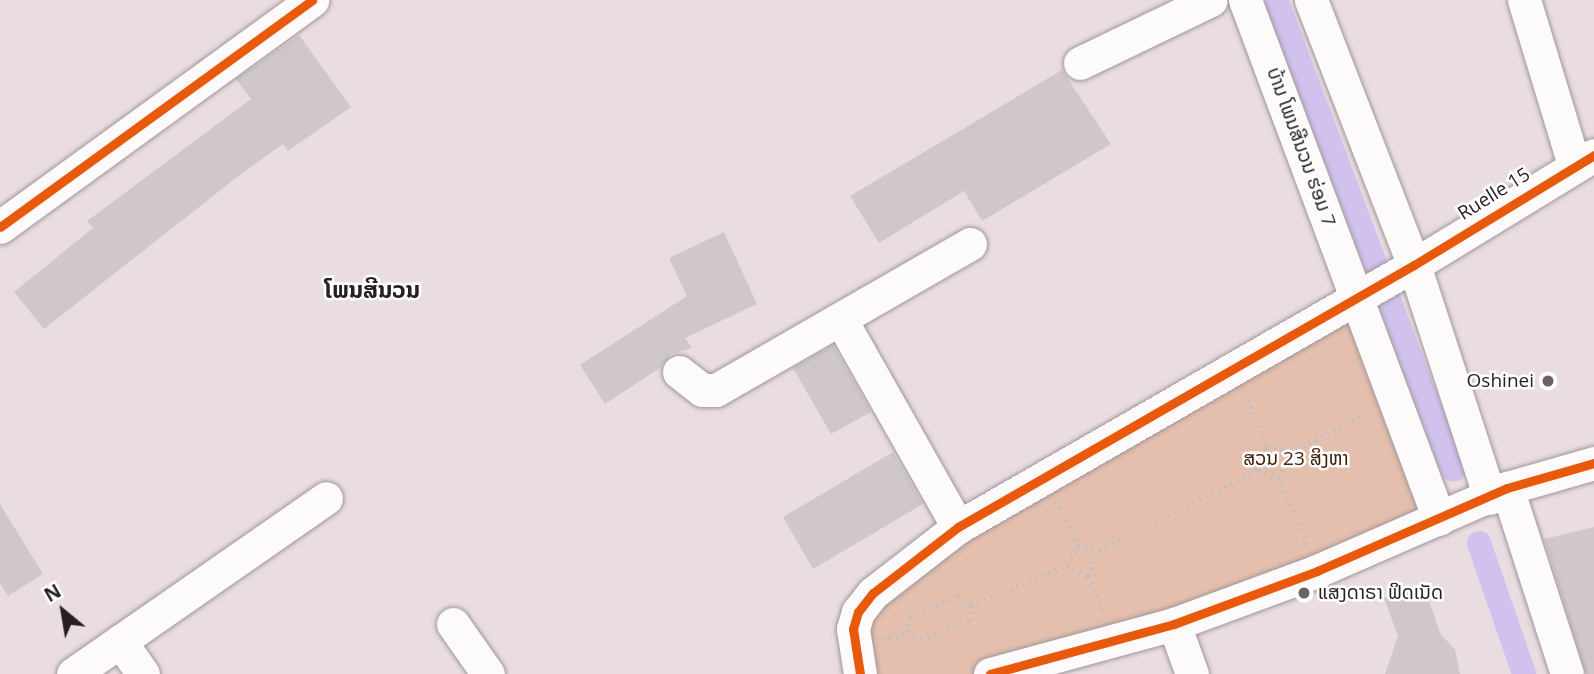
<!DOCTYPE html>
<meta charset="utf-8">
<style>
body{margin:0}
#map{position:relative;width:1594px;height:674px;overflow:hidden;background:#eadde1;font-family:"Open Sans","Noto Sans Lao",sans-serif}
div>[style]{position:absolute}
.green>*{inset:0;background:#e4bfad}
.canal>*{height:24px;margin:-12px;padding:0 12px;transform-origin:12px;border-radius:12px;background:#d1c1ee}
.building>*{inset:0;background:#d0c7cc}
.path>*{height:4.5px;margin-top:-2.25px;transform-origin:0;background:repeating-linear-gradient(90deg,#c3bfc0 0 2px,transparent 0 7px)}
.roads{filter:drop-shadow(0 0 2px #a0969a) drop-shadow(0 0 2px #a0969a)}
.minor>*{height:33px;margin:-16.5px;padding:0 16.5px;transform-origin:16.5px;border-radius:16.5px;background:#fcfafa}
.cycleway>*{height:9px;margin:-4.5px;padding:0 4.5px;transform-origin:4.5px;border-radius:4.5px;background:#e8590c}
.dots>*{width:19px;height:19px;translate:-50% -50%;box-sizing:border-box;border:4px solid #fff;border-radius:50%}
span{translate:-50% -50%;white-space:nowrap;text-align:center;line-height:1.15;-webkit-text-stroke:5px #fff;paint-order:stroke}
.street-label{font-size:19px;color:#271f22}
.poi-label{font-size:19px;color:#271f22}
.right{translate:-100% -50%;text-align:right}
.left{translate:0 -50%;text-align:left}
.park-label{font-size:19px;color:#40210c}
.quarter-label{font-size:23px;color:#271f22;font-weight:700}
.north{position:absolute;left:28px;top:576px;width:70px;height:70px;-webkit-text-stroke:5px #fff;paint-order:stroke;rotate:330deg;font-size:19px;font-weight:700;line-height:28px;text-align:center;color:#271f22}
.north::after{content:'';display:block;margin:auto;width:24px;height:32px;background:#271f22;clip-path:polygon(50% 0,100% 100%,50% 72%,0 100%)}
</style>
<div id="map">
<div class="green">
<i style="clip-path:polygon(1355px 296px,1439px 519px,990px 674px,859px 674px,883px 581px)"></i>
</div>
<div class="canal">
<i style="left:1276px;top:0;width:502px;rotate:69.36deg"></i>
<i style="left:1479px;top:543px;width:139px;rotate:71deg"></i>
</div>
<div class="building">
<i style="clip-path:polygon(299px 35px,351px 107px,288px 151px,283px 144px,241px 174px,44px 329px,14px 292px,93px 228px,87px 221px,251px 99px,236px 79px)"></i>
<i style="clip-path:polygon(1062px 70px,1111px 144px,982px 221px,964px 191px,879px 243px,850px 196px)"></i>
<i style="clip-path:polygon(724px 232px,757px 304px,685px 338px,692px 348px,671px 354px,660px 368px,605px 404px,580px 365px,687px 296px,669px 258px)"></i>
<i style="clip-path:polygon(833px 345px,871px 412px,831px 434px,793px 368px)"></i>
<i style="clip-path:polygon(893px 452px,923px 504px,813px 569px,783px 517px)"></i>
<i style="clip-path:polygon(0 504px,43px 574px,8px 596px,0 583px)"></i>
<i style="clip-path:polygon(1594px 527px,1594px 674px,1586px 674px,1544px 539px)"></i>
<i style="clip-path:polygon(1423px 584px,1441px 635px,1455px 649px,1460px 674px,1385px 674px,1398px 636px,1384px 598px)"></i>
</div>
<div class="path">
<i style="left:1246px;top:393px;width:58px;rotate:68.7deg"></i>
<i style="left:1258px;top:470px;width:22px;rotate:21deg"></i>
<i style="left:1279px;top:478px;width:27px;rotate:-66deg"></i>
<i style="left:1279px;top:478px;width:76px;rotate:67.5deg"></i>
<i style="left:1056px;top:501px;width:49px;rotate:63.4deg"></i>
<i style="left:1067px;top:565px;width:24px;rotate:28deg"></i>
<i style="left:1088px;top:576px;width:28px;rotate:-67deg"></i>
<i style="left:1088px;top:576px;width:42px;rotate:65.9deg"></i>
<i style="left:907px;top:632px;width:16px;rotate:30deg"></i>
<i style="left:921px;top:640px;width:53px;rotate:-21.2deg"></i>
<i style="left:970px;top:621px;width:16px;rotate:-86deg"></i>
<i style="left:882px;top:640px;width:26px;rotate:-18deg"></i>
<i style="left:907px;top:632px;width:15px;rotate:-79deg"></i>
<i style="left:910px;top:617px;width:53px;rotate:-24.6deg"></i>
<i style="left:958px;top:595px;width:16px;rotate:38deg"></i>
<i style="left:971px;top:605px;width:104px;rotate:-22.6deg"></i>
<i style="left:1067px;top:565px;width:23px;rotate:-61deg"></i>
<i style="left:1078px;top:545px;width:22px;rotate:13deg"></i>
<i style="left:1099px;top:550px;width:178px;rotate:-26.7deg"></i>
<i style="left:1258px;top:470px;width:25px;rotate:-69deg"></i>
<i style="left:1267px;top:447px;width:24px;rotate:15deg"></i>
<i style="left:1290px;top:453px;width:91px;rotate:-27.4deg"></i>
</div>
<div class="roads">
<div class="minor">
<i style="left:1245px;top:0;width:554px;rotate:69.5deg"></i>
<i style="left:1311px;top:0;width:284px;rotate:68.8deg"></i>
<i style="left:1414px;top:265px;width:245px;rotate:71.9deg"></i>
<i style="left:1524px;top:0;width:172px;rotate:73.1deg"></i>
<i style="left:1080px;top:63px;width:145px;rotate:-25.7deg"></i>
<i style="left:0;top:227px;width:386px;rotate:-36deg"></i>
<i style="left:841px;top:320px;width:238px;rotate:60.5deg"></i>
<i style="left:679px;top:372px;width:29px;rotate:38deg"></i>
<i style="left:702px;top:390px;width:14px"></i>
<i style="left:716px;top:390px;width:293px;rotate:-29.9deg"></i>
<i style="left:1507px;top:488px;width:195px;rotate:72.1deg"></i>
<i style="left:453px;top:624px;width:61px;rotate:55deg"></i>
<i style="left:1174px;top:624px;width:53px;rotate:70.2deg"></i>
<i style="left:120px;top:641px;width:40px;rotate:55.1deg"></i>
<i style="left:73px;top:674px;width:308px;rotate:-34.8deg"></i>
<i style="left:860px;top:674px;width:46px;rotate:-98.8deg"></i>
<i style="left:853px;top:629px;width:18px;rotate:-74deg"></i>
<i style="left:858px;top:612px;width:24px;rotate:-52deg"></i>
<i style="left:873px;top:593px;width:108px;rotate:-37.8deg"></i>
<i style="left:958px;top:527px;width:526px;rotate:-29.88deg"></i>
<i style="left:1414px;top:265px;width:211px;rotate:-31.4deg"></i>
<i style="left:990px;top:674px;width:191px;rotate:-15.2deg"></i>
<i style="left:1174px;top:624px;width:153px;rotate:-20.3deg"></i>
<i style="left:1317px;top:571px;width:207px;rotate:-23.6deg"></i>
<i style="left:1507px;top:488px;width:91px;rotate:-16deg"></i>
</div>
</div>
<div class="cycleway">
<i style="left:0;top:227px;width:386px;rotate:-36deg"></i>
<i style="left:860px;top:674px;width:46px;rotate:-98.8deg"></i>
<i style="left:853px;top:629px;width:18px;rotate:-74deg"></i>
<i style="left:858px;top:612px;width:24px;rotate:-52deg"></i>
<i style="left:873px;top:593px;width:108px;rotate:-37.8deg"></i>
<i style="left:958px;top:527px;width:526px;rotate:-29.88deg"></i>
<i style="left:1414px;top:265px;width:211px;rotate:-31.4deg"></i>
<i style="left:990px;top:674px;width:191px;rotate:-15.2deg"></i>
<i style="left:1174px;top:624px;width:153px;rotate:-20.3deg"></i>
<i style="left:1317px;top:571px;width:207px;rotate:-23.6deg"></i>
<i style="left:1507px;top:488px;width:91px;rotate:-16deg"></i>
</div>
<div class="dots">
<i style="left:1548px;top:381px;background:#6b6265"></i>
<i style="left:1304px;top:593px;background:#6b6265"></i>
</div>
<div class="street-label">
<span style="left:1301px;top:147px;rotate:70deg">ບ້ານ ໂພນສີນວນ ຮ່ອມ 7</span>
<span style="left:1494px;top:194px;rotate:-32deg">Ruelle 15</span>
</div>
<div class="poi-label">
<span class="right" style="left:1534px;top:381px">Oshinei</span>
<span class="left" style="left:1318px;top:593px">ແສງດາຣາ ຟິດເນັດ</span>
</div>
<div class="park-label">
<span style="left:1296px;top:459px">ສວນ 23 ສິງຫາ</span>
</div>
<div class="quarter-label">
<span style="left:372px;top:289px">ໂພນສີນວນ</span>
</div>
<div class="north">N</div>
</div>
